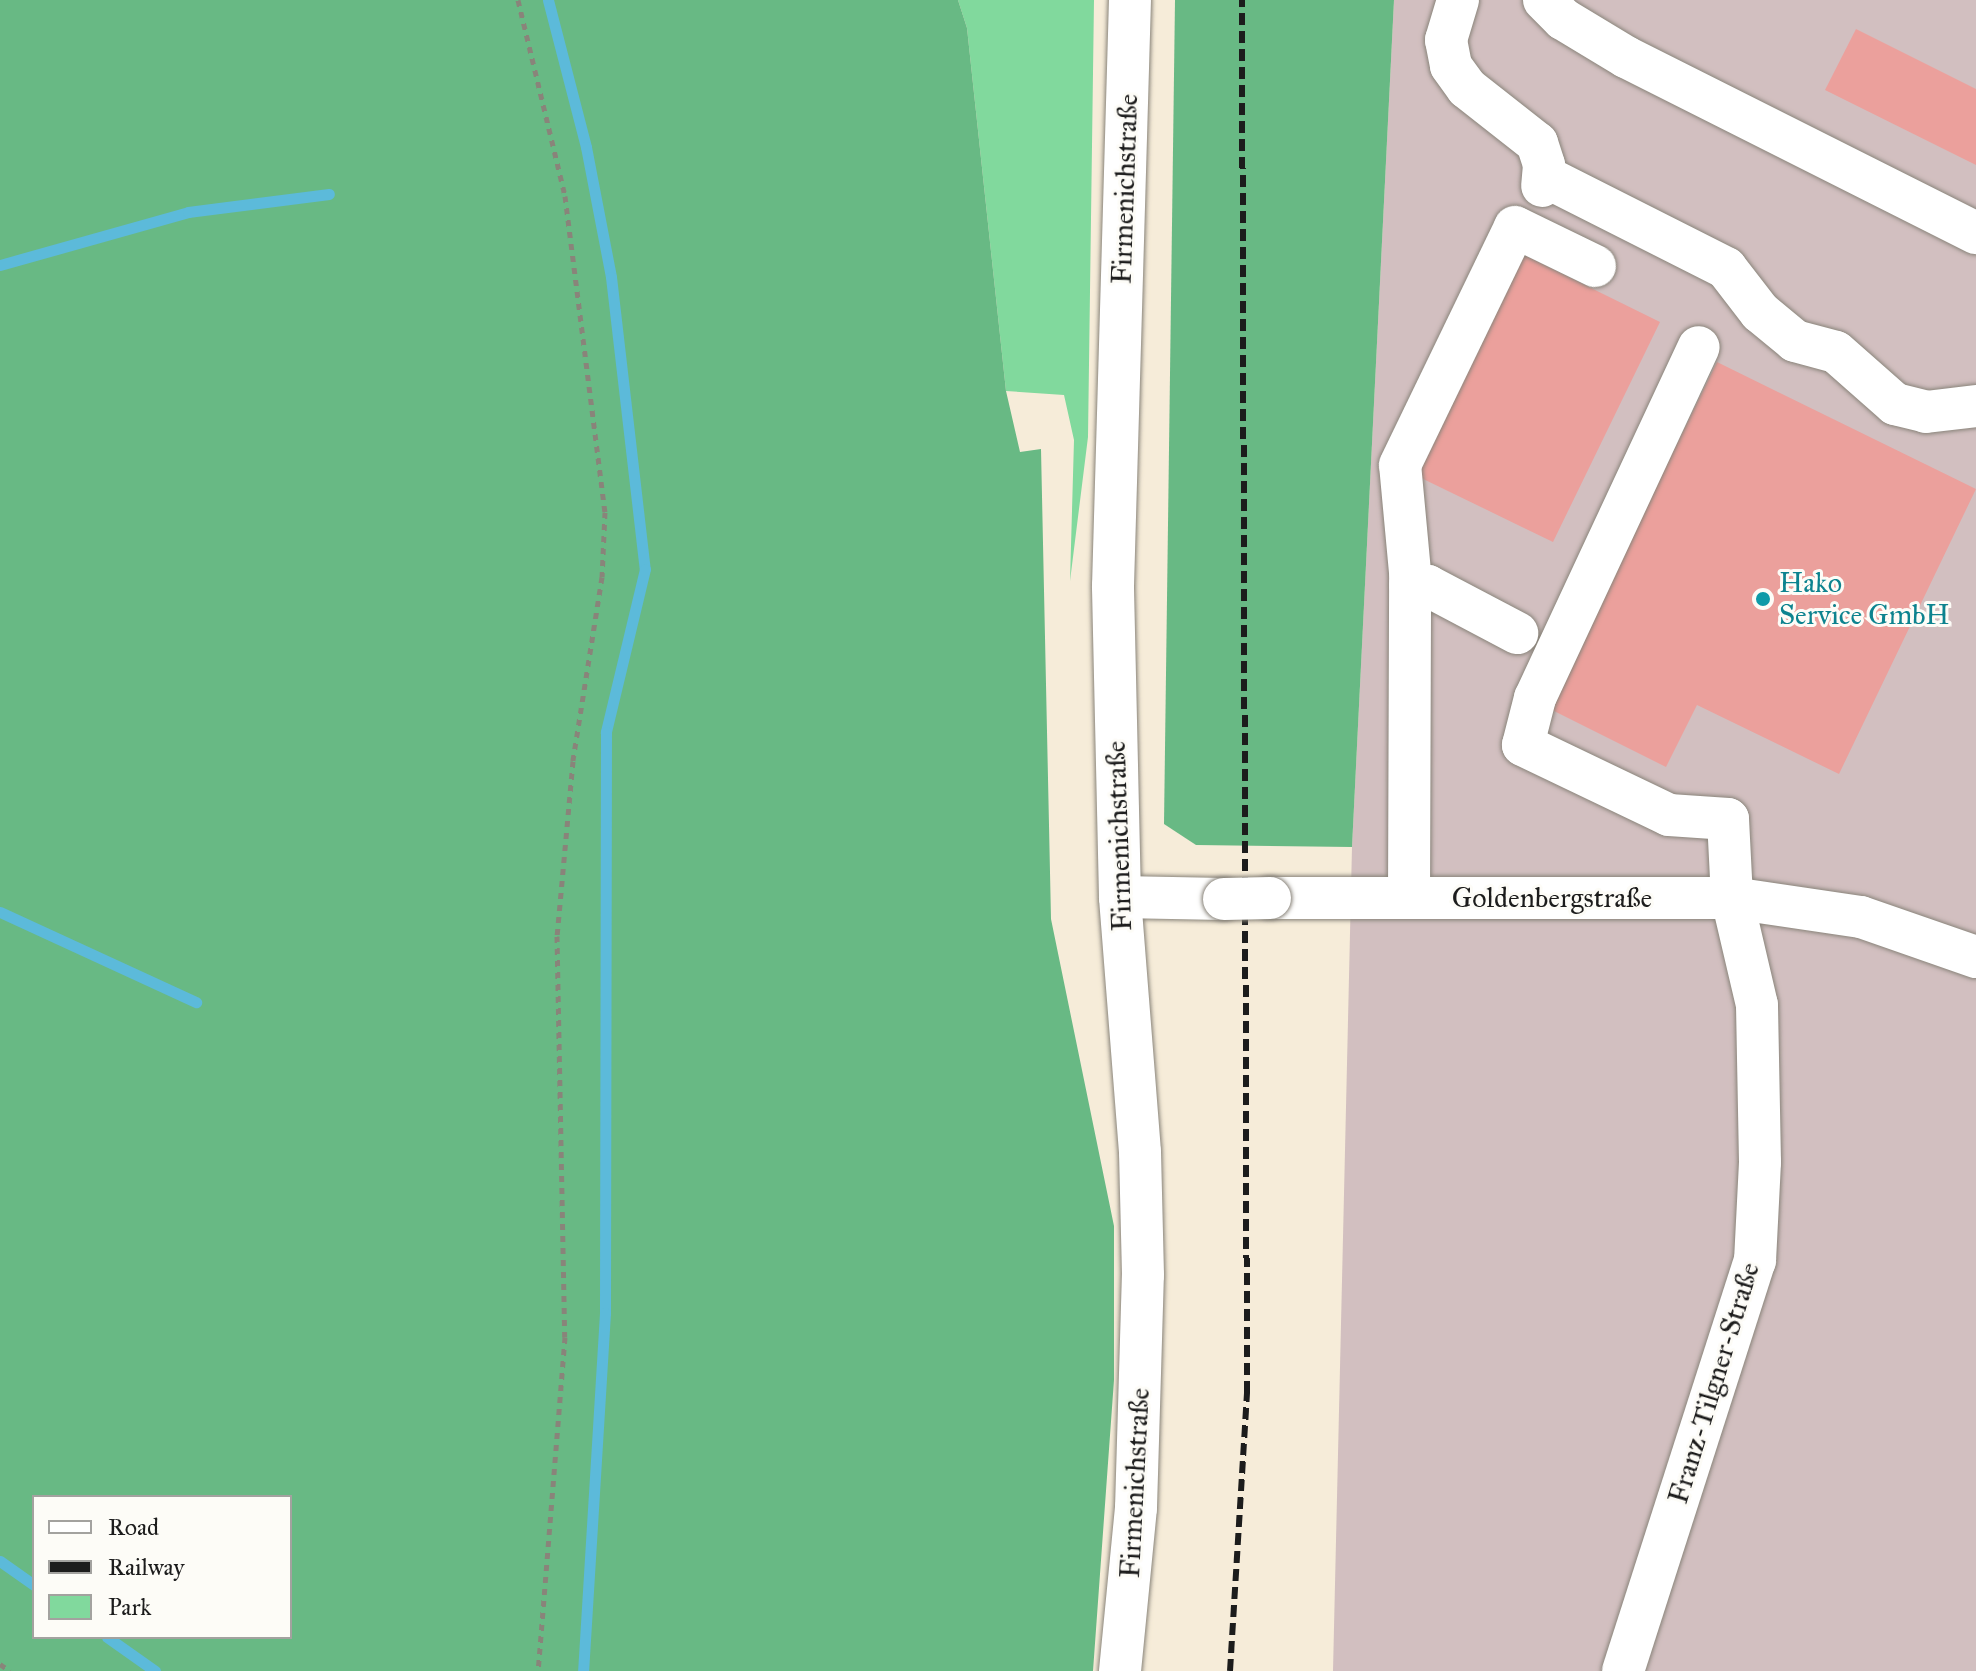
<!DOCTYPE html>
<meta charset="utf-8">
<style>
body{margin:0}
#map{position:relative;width:1976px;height:1671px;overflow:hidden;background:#f6ecd9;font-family:"IM FELL Great Primer",serif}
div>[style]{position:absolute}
.industrial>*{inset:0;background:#d2bfc0}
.green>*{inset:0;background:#81d99d}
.forest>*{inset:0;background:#68b984}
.stream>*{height:11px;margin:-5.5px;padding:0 5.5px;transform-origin:5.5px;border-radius:5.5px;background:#5cbada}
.building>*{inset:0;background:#eba09c}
.path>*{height:5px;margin-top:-2.5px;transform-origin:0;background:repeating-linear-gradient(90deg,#89847a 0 6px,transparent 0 12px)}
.roads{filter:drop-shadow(0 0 2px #89847a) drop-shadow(0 0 2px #89847a)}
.minor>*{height:42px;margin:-21px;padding:0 21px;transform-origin:21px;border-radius:21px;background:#fff}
.rail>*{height:6px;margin-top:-3px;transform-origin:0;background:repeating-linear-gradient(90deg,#1c1c1c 0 12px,transparent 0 18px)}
.bridges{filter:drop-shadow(0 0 2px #89847a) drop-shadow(0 0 2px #89847a)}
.minor-bridge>*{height:42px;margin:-21px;padding:0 21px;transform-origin:21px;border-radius:21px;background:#fff}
.dots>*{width:22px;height:22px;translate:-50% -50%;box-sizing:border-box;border:4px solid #fdfcf7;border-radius:50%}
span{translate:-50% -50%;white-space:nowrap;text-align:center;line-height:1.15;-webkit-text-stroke:6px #fdfcf7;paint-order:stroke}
.street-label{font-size:28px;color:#1c1c1c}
.culture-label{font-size:28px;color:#0d838f}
.left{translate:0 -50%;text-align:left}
.legend{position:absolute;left:32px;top:1495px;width:260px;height:144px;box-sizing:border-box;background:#fdfcf7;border:2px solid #a3a29f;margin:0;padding:10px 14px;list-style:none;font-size:24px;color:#1c1c1c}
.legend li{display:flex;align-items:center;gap:16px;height:40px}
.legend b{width:40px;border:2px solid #a3a29f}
</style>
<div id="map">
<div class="industrial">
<i style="clip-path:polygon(1394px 0,1976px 0,1976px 1671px,1333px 1671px,1352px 847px)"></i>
</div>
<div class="green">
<i style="clip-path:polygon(958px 0,1094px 0,1088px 437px,1070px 581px,1074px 440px,1064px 395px,1006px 391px,967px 28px)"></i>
</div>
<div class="forest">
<i style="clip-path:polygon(evenodd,0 0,958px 0,967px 28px,1006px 391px,1020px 452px,1041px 449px,1051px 919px,1114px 1226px,1114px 1380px,1093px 1671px,0 1671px,0 0,290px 1497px,290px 1637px,34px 1637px,34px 1497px,290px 1497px)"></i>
<i style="clip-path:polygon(1175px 0,1394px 0,1352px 847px,1196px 845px,1164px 824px)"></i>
</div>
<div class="stream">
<i style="left:548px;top:0;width:152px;rotate:75.5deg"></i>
<i style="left:586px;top:147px;width:132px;rotate:79.1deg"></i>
<i style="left:611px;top:277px;width:294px;rotate:83.4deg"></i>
<i style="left:645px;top:569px;width:168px;rotate:103.5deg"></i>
<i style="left:606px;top:732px;width:581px;rotate:90.1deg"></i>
<i style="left:605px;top:1313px;width:359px;rotate:93.5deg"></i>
<i style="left:0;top:265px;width:195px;rotate:-15.7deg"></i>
<i style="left:188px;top:212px;width:142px;rotate:-7.3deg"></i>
<i style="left:0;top:912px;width:216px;rotate:24.7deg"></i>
<i style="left:0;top:1561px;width:42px;rotate:35.2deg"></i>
<i style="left:107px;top:1637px;width:59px;rotate:35.3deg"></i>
</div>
<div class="building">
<i style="clip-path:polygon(1856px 29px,1976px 89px,1976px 165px,1825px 90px)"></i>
<i style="clip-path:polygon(1524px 255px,1660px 322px,1553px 542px,1417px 476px)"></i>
<i style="clip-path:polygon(1717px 362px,1976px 489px,1839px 774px,1697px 705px,1666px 767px,1548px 708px)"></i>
</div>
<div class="path">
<i style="left:518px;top:0;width:202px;rotate:76.5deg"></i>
<i style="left:565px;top:196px;width:319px;rotate:82.8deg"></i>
<i style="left:605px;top:512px;width:65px;rotate:92.6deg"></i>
<i style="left:602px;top:577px;width:186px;rotate:99deg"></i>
<i style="left:573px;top:761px;width:176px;rotate:95.2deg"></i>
<i style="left:557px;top:936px;width:401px;rotate:88.9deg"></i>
<i style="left:565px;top:1337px;width:335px;rotate:94.6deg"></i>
<i style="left:0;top:1664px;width:12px;rotate:35deg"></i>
</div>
<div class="roads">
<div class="minor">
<i style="left:1458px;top:0;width:42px;rotate:106.7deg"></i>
<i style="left:1446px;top:40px;width:26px;rotate:79deg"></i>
<i style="left:1451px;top:66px;width:27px;rotate:54deg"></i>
<i style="left:1467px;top:88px;width:89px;rotate:38.2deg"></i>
<i style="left:1537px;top:143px;width:23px;rotate:72deg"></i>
<i style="left:1544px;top:165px;width:21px;rotate:95deg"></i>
<i style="left:1544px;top:0;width:27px;rotate:45deg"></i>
<i style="left:1563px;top:19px;width:74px;rotate:31.1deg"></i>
<i style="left:1626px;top:57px;width:392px;rotate:26.7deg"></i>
<i style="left:1544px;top:176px;width:204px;rotate:26.8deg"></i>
<i style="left:1726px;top:268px;width:56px;rotate:52.3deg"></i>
<i style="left:1760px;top:312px;width:45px;rotate:39.6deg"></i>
<i style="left:1795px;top:341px;width:42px;rotate:15deg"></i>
<i style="left:1836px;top:352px;width:79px;rotate:41.4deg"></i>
<i style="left:1895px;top:404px;width:32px;rotate:14deg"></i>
<i style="left:1926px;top:412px;width:50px;rotate:-6.8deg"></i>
<i style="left:1410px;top:585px;width:18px;rotate:3deg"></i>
<i style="left:1428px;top:586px;width:101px;rotate:27.8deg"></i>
<i style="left:1120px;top:897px;width:104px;rotate:1.1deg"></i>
<i style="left:1270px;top:898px;width:462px"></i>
<i style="left:1732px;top:898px;width:130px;rotate:8.4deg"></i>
<i style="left:1861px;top:917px;width:122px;rotate:19.2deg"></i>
<i style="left:1409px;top:898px;width:326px;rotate:-89.8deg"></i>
<i style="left:1410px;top:572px;width:107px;rotate:-95.3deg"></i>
<i style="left:1400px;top:465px;width:264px;rotate:-64.2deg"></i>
<i style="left:1515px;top:227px;width:89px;rotate:26deg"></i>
<i style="left:1120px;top:1671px;width:164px;rotate:-84.4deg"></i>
<i style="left:1136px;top:1508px;width:233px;rotate:-88.3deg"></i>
<i style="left:1143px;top:1275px;width:123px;rotate:-91.4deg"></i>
<i style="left:1140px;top:1152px;width:256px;rotate:-94.5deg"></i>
<i style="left:1120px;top:897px;width:311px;rotate:-91.3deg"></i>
<i style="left:1113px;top:586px;width:586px;rotate:-88.34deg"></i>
<i style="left:1623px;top:1671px;width:431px;rotate:-72.2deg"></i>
<i style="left:1755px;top:1261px;width:99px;rotate:-87.1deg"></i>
<i style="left:1760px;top:1162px;width:157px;rotate:-91.1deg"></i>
<i style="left:1757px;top:1005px;width:110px;rotate:-103.2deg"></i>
<i style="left:1732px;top:898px;width:79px;rotate:-92.9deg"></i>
<i style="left:1728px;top:819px;width:59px;rotate:-176.1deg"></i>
<i style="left:1669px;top:815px;width:162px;rotate:-154.4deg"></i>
<i style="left:1523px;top:745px;width:49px;rotate:-75.7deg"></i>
<i style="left:1535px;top:698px;width:387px;rotate:-65deg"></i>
</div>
</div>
<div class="rail">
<i style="left:1230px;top:1671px;width:279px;rotate:-86.5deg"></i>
<i style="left:1247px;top:1393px;width:1393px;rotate:-90.21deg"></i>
</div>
<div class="bridges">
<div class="minor-bridge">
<i style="left:1224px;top:899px;width:46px;rotate:-1.2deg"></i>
</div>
</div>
<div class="dots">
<i style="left:1763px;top:599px;background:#0f9aa8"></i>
</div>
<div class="street-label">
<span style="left:1125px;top:189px;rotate:-88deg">Firmenichstraße</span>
<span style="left:1119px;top:836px;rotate:-92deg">Firmenichstraße</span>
<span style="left:1552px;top:898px">Goldenbergstraße</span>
<span style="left:1714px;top:1383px;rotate:-73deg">Franz-Tilgner-Straße</span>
<span style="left:1135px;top:1483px;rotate:-87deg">Firmenichstraße</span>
</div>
<div class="culture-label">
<span class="left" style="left:1779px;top:599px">Hako<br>Service GmbH</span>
</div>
<ul class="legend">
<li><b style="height:10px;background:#fff"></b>Road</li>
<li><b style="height:10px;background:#1c1c1c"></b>Railway</li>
<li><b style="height:22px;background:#81d99d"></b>Park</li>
</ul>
</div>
